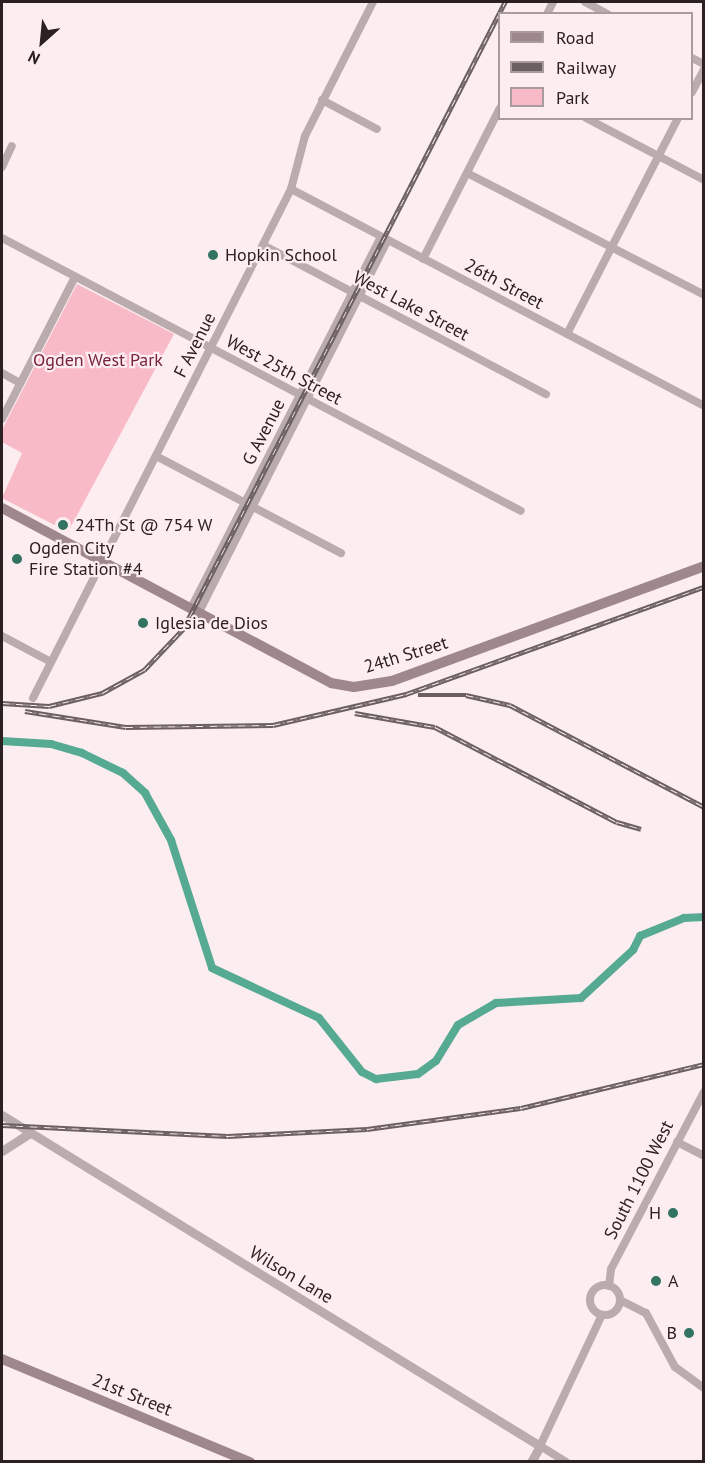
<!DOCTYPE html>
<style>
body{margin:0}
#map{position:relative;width:705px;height:1463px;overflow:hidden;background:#fcedf0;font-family:"PT Sans",sans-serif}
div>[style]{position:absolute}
.green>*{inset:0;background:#f9bac7}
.canal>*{height:8px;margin:-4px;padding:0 4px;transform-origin:4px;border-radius:4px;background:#57aa92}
.minor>*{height:8px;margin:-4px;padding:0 4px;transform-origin:4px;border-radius:4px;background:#baabad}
.minor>.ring{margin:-4px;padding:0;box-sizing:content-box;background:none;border:8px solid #baabad;border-radius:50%}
.tertiary>*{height:9px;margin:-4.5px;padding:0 4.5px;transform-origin:4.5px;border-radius:4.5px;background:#baabad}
.secondary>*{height:10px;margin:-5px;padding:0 5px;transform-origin:5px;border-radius:5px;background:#9f888c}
.rail>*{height:4.5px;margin-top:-2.25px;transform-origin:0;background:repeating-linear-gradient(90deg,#fcedf0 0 7px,#6c5f62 0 14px);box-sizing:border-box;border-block:2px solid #6c5f62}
.dots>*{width:16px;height:16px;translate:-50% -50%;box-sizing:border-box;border:3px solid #fcedf0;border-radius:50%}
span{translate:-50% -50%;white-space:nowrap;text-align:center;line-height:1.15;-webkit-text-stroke:4.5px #fcedf0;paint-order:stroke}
.poi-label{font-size:18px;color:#2d2023}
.left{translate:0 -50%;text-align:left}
.right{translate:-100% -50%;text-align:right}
.street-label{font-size:18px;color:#2d2023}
.park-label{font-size:18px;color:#78233d}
.frame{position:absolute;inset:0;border:3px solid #2d2023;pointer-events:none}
.legend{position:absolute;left:498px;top:12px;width:195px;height:108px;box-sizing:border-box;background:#fcedf0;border:2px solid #a99b9e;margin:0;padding:8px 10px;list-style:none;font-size:18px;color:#2d2023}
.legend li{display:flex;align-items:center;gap:12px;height:30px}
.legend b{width:30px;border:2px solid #a99b9e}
.north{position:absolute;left:12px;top:12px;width:60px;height:60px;-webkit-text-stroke:4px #fcedf0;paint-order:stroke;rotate:207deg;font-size:16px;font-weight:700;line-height:24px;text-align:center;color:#2d2023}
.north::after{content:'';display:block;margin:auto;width:21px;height:27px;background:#2d2023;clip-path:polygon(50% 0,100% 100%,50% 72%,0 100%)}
</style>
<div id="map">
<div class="green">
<i style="clip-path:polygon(77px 284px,174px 334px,68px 532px,2px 498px,22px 453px,2px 442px,2px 430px)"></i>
</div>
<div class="canal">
<i style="left:2px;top:741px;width:49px;rotate:3.5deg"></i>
<i style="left:51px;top:744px;width:32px;rotate:16deg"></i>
<i style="left:82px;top:753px;width:46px;rotate:26deg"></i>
<i style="left:123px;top:773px;width:30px;rotate:42deg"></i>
<i style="left:145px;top:793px;width:54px;rotate:61deg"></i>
<i style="left:171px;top:840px;width:134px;rotate:72.2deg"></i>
<i style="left:212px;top:968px;width:118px;rotate:25deg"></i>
<i style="left:319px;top:1018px;width:69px;rotate:51.5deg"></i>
<i style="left:362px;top:1072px;width:16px;rotate:27deg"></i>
<i style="left:376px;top:1079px;width:42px;rotate:-6.8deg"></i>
<i style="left:418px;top:1074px;width:22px;rotate:-36deg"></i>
<i style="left:436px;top:1061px;width:42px;rotate:-58.6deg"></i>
<i style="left:458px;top:1025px;width:44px;rotate:-30.1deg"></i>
<i style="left:496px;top:1003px;width:85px;rotate:-3.4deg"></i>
<i style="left:581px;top:998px;width:71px;rotate:-42.7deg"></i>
<i style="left:633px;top:950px;width:16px;rotate:-63deg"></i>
<i style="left:640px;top:936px;width:48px;rotate:-22.2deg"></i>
<i style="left:684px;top:918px;width:20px;rotate:-3deg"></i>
</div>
<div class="minor">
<i style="left:585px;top:2px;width:26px;rotate:28deg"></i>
<i style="left:547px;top:14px;width:13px;rotate:-63deg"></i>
<i style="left:692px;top:58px;width:13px;rotate:27deg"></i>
<i style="left:692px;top:92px;width:26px;rotate:-62deg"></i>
<i style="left:322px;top:100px;width:62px;rotate:27.8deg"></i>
<i style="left:586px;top:118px;width:133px;rotate:27.7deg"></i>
<i style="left:2px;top:167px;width:23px;rotate:-65deg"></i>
<i style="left:467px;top:173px;width:267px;rotate:27.2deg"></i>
<i style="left:291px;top:189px;width:467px;rotate:27.7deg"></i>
<i style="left:2px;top:238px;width:586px;rotate:27.74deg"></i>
<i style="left:263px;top:245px;width:320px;rotate:27.8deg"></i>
<i style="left:423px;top:259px;width:169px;rotate:-63deg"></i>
<i style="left:567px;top:334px;width:243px;rotate:-62.8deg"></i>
<i style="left:2px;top:373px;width:21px;rotate:29deg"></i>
<i style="left:2px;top:419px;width:160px;rotate:-62.8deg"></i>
<i style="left:156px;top:456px;width:209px;rotate:27.7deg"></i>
<i style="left:191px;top:608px;width:417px;rotate:-62.9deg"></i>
<i style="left:199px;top:612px;width:417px;rotate:-63.1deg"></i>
<i style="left:2px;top:636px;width:55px;rotate:28deg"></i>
<i style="left:33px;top:698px;width:571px;rotate:-63.12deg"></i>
<i style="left:291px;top:189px;width:55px;rotate:-75.2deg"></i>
<i style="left:305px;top:136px;width:150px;rotate:-63.1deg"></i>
<i style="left:677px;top:1142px;width:30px;rotate:27deg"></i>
<i class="ring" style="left:590px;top:1285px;width:22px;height:22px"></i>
<i style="left:609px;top:1286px;width:17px;rotate:-83deg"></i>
<i style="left:611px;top:1269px;width:200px;rotate:-62.3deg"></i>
<i style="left:620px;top:1300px;width:29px;rotate:27deg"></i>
<i style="left:646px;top:1313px;width:61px;rotate:61.8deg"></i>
<i style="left:675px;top:1367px;width:36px;rotate:36deg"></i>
<i style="left:566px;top:1462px;width:31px;rotate:-148deg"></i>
<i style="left:540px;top:1446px;width:145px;rotate:-64.7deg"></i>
</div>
<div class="tertiary">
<i style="left:2px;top:1115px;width:632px;rotate:31.6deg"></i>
<i style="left:540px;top:1446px;width:18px;rotate:119deg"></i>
<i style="left:2px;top:1151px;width:31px;rotate:-33deg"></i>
</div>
<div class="secondary">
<i style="left:2px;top:508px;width:373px;rotate:28deg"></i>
<i style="left:331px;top:683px;width:23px;rotate:10deg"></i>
<i style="left:354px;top:687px;width:38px;rotate:-9deg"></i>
<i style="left:392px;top:681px;width:333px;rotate:-20.2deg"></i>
<i style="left:2px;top:1359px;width:269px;rotate:22.6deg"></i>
</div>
<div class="rail">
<i style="left:418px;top:695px;width:48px"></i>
<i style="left:466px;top:695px;width:45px;rotate:12.8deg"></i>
<i style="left:510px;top:705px;width:219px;rotate:27.7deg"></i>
<i style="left:2px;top:703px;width:47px;rotate:3.7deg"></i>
<i style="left:49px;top:706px;width:55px;rotate:-13.8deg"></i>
<i style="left:102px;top:693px;width:48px;rotate:-28.7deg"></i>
<i style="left:144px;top:670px;width:57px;rotate:-46.4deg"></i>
<i style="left:183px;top:629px;width:705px;rotate:-62.82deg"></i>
<i style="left:25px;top:711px;width:102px;rotate:9deg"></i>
<i style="left:126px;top:727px;width:147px;rotate:-0.8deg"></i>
<i style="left:273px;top:725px;width:137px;rotate:-13.1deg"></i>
<i style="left:406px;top:694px;width:317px;rotate:-19.8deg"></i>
<i style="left:355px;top:713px;width:81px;rotate:9.9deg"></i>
<i style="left:435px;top:727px;width:205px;rotate:27.6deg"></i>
<i style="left:617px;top:822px;width:25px;rotate:16deg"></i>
<i style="left:2px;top:1125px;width:226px;rotate:2.8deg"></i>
<i style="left:228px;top:1136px;width:139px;rotate:-2.9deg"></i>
<i style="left:367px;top:1129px;width:155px;rotate:-7.8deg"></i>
<i style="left:521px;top:1108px;width:188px;rotate:-13.5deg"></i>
</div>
<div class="dots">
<i style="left:213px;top:255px;background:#337361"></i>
<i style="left:63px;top:525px;background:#337361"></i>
<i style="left:17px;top:559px;background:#337361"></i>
<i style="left:143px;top:623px;background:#337361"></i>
<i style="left:673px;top:1213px;background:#337361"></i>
<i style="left:656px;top:1281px;background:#337361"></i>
<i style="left:689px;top:1333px;background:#337361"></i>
</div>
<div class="poi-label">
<span class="left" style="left:225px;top:255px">Hopkin School</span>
<span class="left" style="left:75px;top:525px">24Th St @ 754 W</span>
<span class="left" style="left:29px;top:559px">Ogden City<br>Fire Station #4</span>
<span class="left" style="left:155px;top:623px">Iglesia de Dios</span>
<span class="right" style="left:661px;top:1213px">H</span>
<span class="left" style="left:668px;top:1281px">A</span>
<span class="right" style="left:677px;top:1333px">B</span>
</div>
<div class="street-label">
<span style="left:504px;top:284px;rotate:28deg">26th Street</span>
<span style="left:411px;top:306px;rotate:28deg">West Lake Street</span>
<span style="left:195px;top:345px;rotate:-63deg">F Avenue</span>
<span style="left:284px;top:370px;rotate:28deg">West 25th Street</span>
<span style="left:264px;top:432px;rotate:-63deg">G Avenue</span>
<span style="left:406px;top:655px;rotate:-17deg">24th Street</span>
<span style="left:639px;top:1180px;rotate:-63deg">South 1100 West</span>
<span style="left:291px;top:1275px;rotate:31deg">Wilson Lane</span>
<span style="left:132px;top:1395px;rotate:22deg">21st Street</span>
</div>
<div class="park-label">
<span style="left:98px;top:360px">Ogden West Park</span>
</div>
<div class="frame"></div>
<ul class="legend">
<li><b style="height:8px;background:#9f888c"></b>Road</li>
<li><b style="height:8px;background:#6c5f62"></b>Railway</li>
<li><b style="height:16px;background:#f9bac7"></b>Park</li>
</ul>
<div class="north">N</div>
</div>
